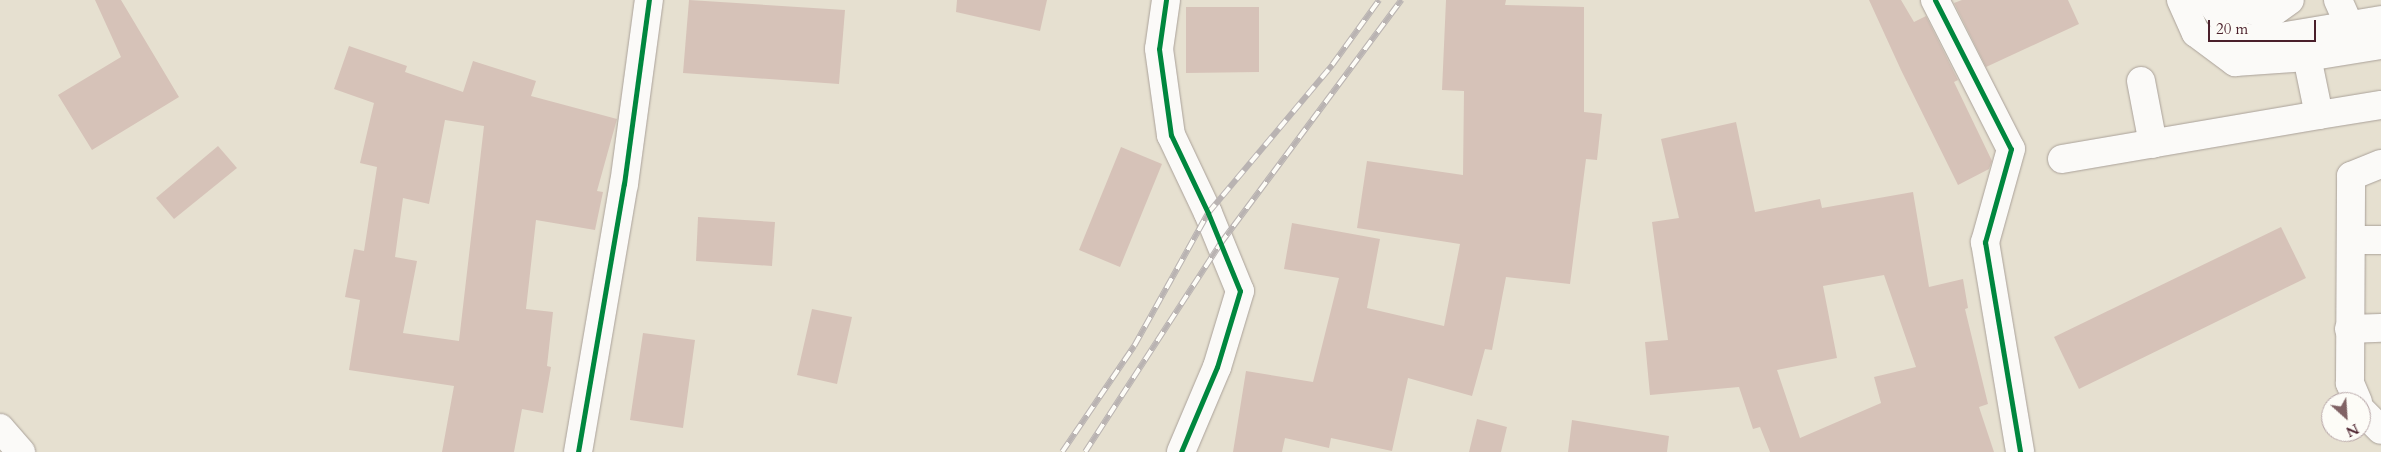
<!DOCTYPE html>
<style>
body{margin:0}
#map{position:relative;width:2381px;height:452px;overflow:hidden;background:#e6e0d0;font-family:Cardo,serif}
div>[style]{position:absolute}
.building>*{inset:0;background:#d6c2b8}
.roads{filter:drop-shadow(0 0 1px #aaa199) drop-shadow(0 0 1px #aaa199)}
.minor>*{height:28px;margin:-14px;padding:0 14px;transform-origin:14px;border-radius:14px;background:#fbfaf8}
.rail>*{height:5.5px;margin-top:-2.75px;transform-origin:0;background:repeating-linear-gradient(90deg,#fdfcf7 0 11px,#b9b3b2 0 22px);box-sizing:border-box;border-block:1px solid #b9b3b2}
.cycleway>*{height:5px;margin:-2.5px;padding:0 2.5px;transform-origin:2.5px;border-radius:2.5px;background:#00873e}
span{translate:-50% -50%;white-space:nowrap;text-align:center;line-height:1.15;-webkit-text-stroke:4px #fdfcf7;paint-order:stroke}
.north{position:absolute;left:2321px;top:392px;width:50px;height:50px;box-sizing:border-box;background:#fdfcf7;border:1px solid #b5a4a5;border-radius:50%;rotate:154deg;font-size:14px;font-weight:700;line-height:20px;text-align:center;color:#4a1f2b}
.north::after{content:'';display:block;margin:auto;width:18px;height:22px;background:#816365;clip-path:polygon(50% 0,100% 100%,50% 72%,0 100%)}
.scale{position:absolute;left:2208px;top:20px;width:108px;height:22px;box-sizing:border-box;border:2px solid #4a1f2b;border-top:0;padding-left:6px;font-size:15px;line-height:18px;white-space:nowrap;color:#4a1f2b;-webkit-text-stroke:4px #fdfcf7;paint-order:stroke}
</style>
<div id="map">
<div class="building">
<i style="clip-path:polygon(95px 0,121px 0,179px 97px,92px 150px,58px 95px,121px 57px)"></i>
<i style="clip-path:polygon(689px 0,845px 10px,839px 84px,683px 73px)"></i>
<i style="clip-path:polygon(957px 0,1047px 0,1040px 31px,956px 12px)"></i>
<i style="clip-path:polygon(1446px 0,1506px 0,1505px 5px,1584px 7px,1584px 112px,1602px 114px,1597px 160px,1586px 159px,1570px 284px,1506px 277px,1492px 350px,1485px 349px,1472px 396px,1408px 378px,1392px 451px,1331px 438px,1329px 448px,1285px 438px,1282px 452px,1233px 452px,1246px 371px,1313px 382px,1339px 278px,1284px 269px,1292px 223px,1380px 239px,1367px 308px,1444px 326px,1460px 244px,1357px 228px,1367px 161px,1463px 175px,1464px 91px,1442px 90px)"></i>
<i style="clip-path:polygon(1869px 0,1901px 0,1914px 22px,1926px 16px,1958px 80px,1954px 82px,1992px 161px,1989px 169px,1958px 185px,1901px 70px)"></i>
<i style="clip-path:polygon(1962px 0,2068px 0,2079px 24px,1986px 67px,1954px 3px)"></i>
<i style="clip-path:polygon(1186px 7px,1259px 7px,1259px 72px,1186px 73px)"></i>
<i style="clip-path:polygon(evenodd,349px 46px,407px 66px,405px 72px,463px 92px,473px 61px,536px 81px,531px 96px,617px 119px,597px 191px,603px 192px,595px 230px,536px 220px,526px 309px,553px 312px,547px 366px,551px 367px,543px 413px,522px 409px,514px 452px,442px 452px,454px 386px,349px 370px,360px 300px,345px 297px,354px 249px,364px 251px,377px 167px,360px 163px,374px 103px,334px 89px,349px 46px,445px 120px,484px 126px,459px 341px,403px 333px,417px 261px,395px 257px,403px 198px,429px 204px,445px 120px)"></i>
<i style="clip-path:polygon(evenodd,1736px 122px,1755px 212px,1820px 199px,1822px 208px,1913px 192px,1929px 287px,1963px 279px,1968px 308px,1965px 309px,1988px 404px,1979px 407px,1994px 452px,1770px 452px,1760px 427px,1753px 429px,1739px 387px,1650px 395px,1645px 342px,1668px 340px,1652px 222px,1679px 218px,1661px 139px,1736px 122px,1884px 275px,1916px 367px,1874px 377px,1881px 403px,1800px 438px,1777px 370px,1837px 358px,1823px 286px,1884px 275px)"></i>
<i style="clip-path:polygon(218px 146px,237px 168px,174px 219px,156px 198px)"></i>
<i style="clip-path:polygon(1121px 147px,1162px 164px,1120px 267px,1079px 250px)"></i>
<i style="clip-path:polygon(698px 217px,775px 222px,772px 266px,696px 261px)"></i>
<i style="clip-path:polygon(2281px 227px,2306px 278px,2079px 389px,2054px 337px)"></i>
<i style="clip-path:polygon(812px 309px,852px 317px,837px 384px,797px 375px)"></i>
<i style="clip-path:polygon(643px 333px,695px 340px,683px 428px,630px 420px)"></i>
<i style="clip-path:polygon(1477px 419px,1507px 427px,1501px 452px,1469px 452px)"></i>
<i style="clip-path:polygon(1572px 420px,1669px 436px,1667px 452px,1568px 452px)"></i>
</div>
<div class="roads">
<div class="minor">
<i style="left:1166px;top:0;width:49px;rotate:98.1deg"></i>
<i style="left:1159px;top:49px;width:87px;rotate:82.1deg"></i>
<i style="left:1171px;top:135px;width:86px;rotate:64.6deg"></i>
<i style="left:1208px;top:213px;width:84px;rotate:67.7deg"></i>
<i style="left:1240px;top:291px;width:79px;rotate:106.8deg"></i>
<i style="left:1217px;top:367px;width:92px;rotate:113deg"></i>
<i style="left:1935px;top:0;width:167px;rotate:63deg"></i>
<i style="left:2011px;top:149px;width:97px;rotate:105.6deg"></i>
<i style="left:1985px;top:242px;width:213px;rotate:80.5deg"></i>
<i style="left:2181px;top:0;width:36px;rotate:66deg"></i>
<i style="left:2196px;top:33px;width:49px;rotate:36.6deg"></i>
<i style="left:2235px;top:62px;width:72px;rotate:-4deg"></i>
<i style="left:2307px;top:57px;width:75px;rotate:-9.2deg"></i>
<i style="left:2209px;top:0;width:26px;rotate:54deg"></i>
<i style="left:2224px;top:21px;width:24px;rotate:42deg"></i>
<i style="left:2242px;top:37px;width:20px;rotate:9deg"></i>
<i style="left:2262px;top:40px;width:121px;rotate:-9.5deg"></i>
<i style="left:2240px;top:0;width:13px;rotate:45deg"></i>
<i style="left:2249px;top:9px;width:15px;rotate:20deg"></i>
<i style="left:2263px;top:14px;width:9px;rotate:-6deg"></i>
<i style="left:2272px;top:13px;width:22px;rotate:-36deg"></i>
<i style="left:2338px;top:0;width:27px;rotate:66deg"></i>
<i style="left:2307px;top:57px;width:59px;rotate:78.3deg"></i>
<i style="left:2319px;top:115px;width:63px;rotate:-9.2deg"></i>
<i style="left:2141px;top:81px;width:64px;rotate:79.2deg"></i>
<i style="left:2062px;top:159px;width:261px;rotate:-9.7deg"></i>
<i style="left:2351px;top:240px;width:30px"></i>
<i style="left:2349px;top:329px;width:32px;rotate:-2deg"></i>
<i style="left:2358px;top:402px;width:21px;rotate:-113deg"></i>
<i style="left:2350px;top:383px;width:207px;rotate:-89.7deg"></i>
<i style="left:2351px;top:176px;width:32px;rotate:-22deg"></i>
<i style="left:2361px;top:410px;width:28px;rotate:45deg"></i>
<i style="left:0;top:428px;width:32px;rotate:49deg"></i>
<i style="left:578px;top:452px;width:272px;rotate:-80.3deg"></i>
<i style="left:624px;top:184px;width:186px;rotate:-82.3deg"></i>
</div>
</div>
<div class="rail">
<i style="left:1062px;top:452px;width:128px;rotate:-55.8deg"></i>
<i style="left:1134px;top:346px;width:152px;rotate:-60.9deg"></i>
<i style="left:1208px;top:213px;width:193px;rotate:-50deg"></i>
<i style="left:1332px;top:65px;width:80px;rotate:-54.1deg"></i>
<i style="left:1085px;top:452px;width:248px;rotate:-57deg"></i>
<i style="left:1220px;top:244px;width:304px;rotate:-53.4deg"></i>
</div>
<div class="cycleway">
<i style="left:1166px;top:0;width:49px;rotate:98.1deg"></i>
<i style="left:1159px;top:49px;width:87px;rotate:82.1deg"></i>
<i style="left:1171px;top:135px;width:86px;rotate:64.6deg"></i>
<i style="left:1208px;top:213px;width:84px;rotate:67.7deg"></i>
<i style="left:1240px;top:291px;width:79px;rotate:106.8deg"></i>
<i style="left:1217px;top:367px;width:92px;rotate:113deg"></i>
<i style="left:1935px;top:0;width:167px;rotate:63deg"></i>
<i style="left:2011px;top:149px;width:97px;rotate:105.6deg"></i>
<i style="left:1985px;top:242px;width:213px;rotate:80.5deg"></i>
<i style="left:578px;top:452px;width:272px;rotate:-80.3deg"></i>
<i style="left:624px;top:184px;width:186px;rotate:-82.3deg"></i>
</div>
<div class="north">N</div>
<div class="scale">20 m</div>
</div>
